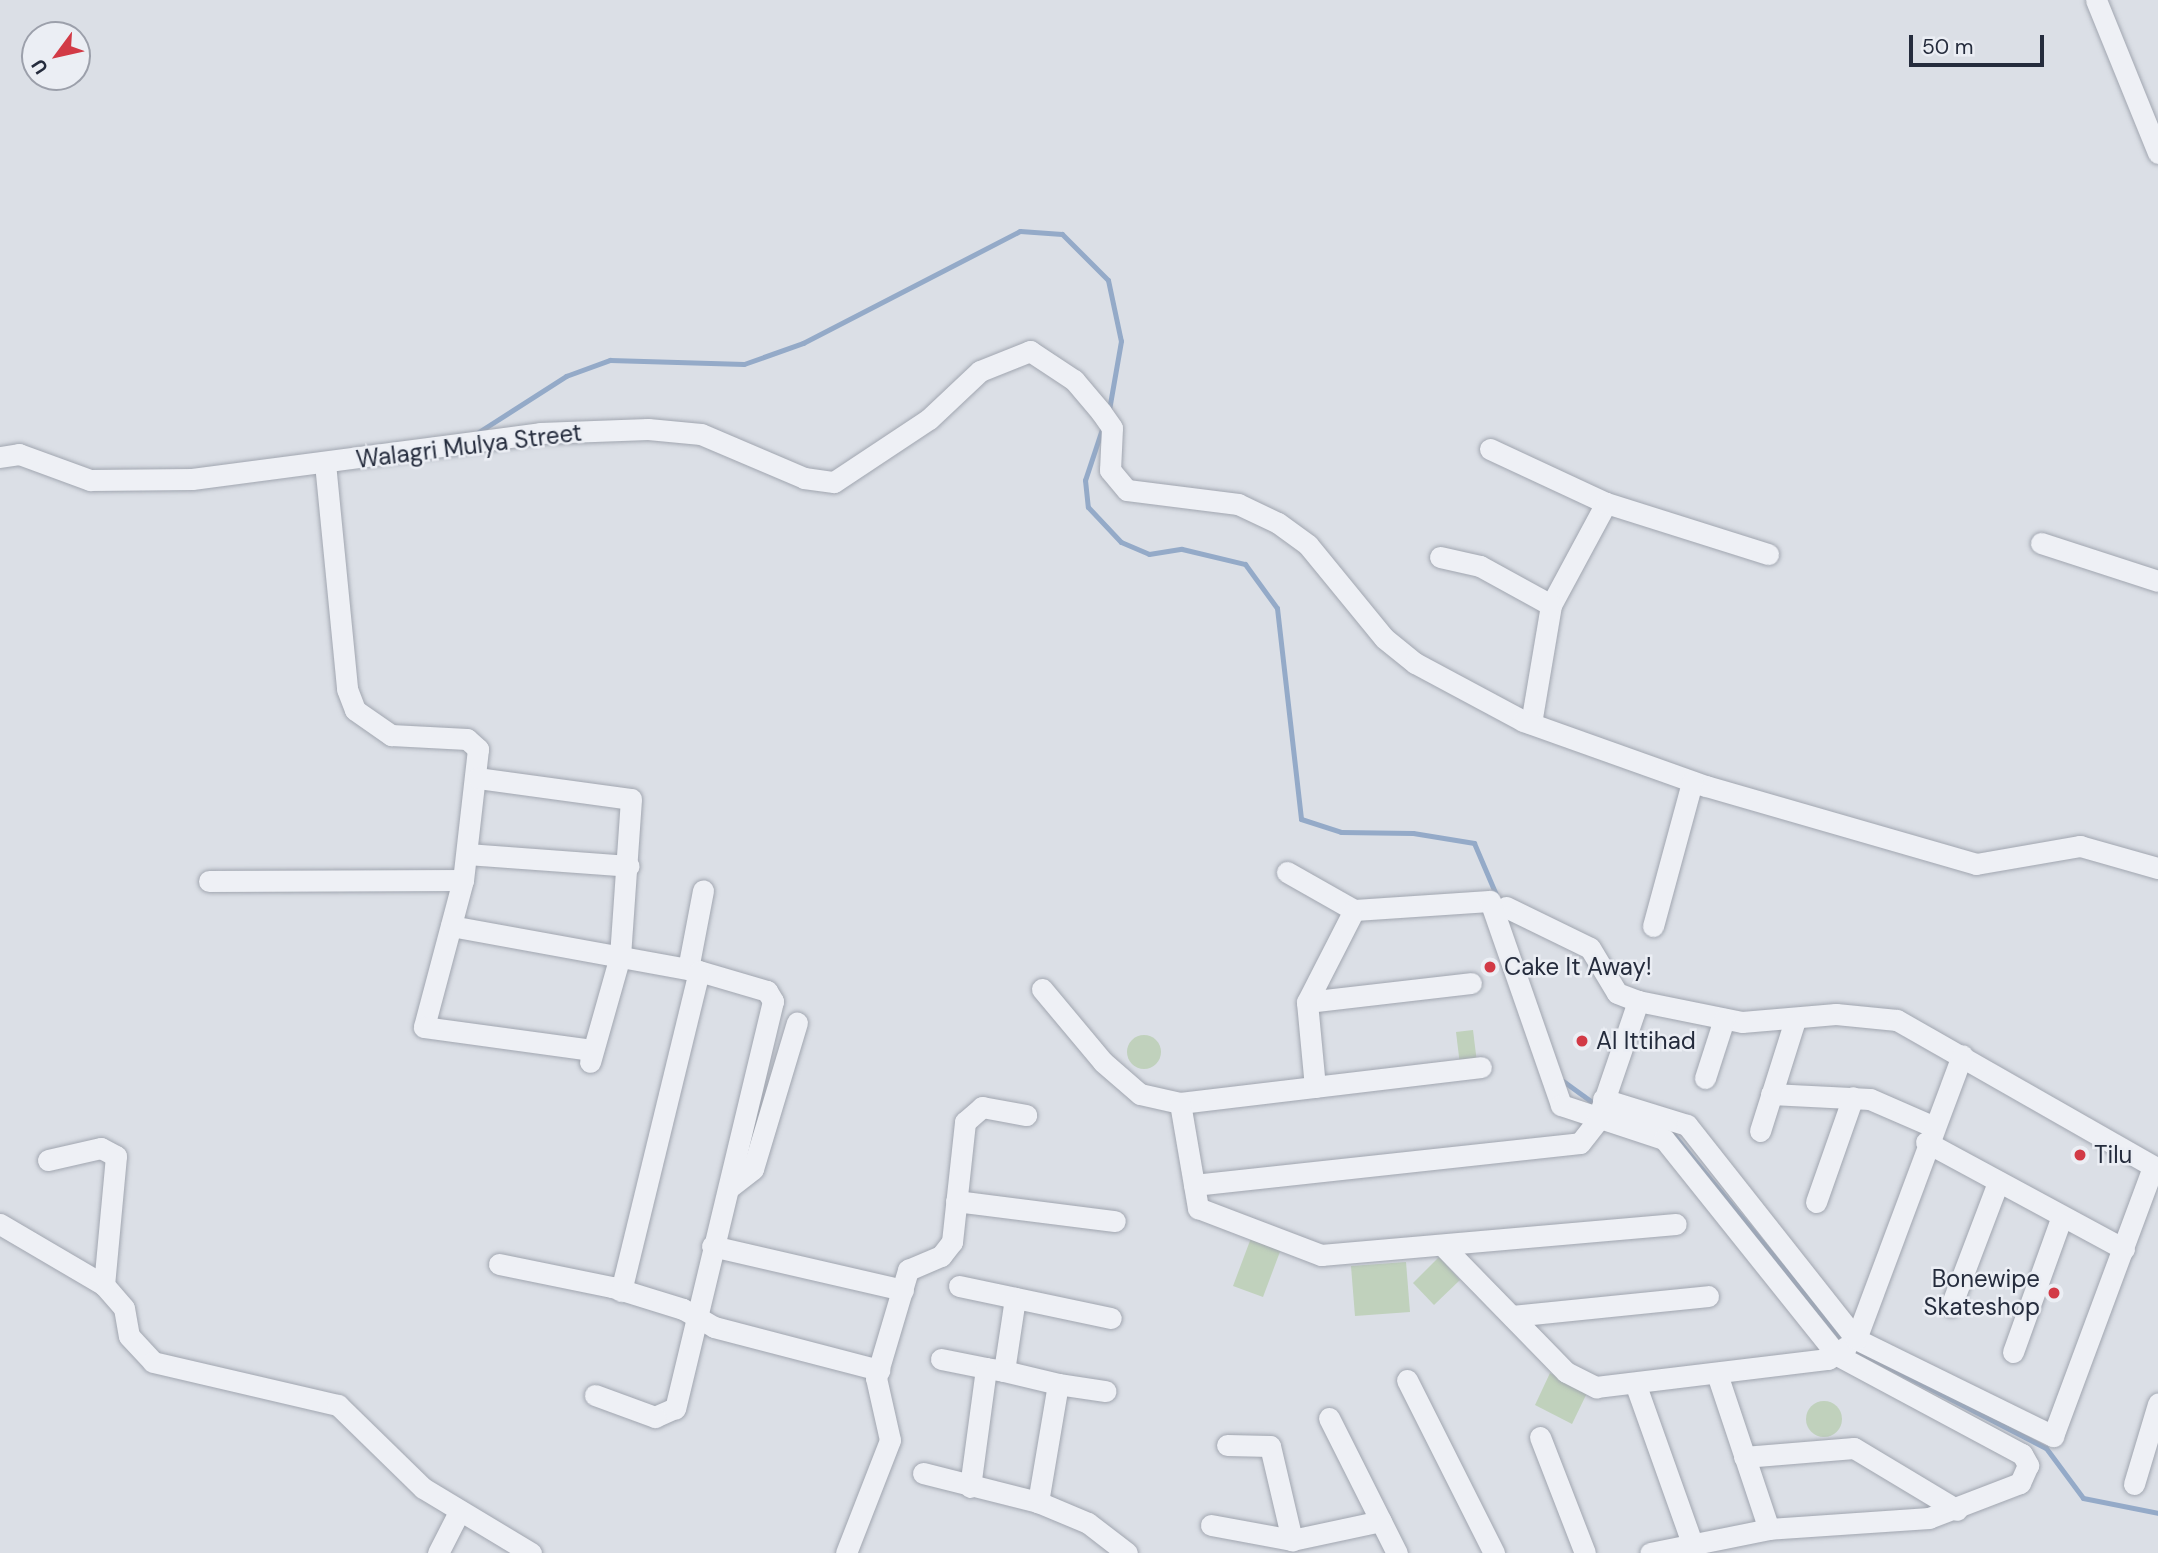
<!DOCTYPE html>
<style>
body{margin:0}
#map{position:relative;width:2158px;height:1553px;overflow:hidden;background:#dbdfe6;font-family:"DM Sans",sans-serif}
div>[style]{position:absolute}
.green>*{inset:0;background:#c0d1bc}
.round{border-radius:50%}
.stream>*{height:5px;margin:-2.5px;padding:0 2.5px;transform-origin:2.5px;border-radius:2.5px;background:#94aac8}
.roads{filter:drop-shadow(0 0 2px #a1a6b0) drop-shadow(0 0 2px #a1a6b0)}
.minor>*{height:21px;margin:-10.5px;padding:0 10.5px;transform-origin:10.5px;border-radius:10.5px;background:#eef0f5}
.dots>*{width:19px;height:19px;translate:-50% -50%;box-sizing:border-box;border:4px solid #ebeef4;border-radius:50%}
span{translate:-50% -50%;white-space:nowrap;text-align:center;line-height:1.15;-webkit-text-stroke:5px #ebeef4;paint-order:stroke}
.street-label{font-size:24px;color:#252c3d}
.poi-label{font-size:24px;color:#252c3d}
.left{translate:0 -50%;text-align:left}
.right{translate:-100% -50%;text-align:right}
.north{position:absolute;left:21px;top:21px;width:70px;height:70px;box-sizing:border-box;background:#ebeef4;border:2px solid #9ca0ab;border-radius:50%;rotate:237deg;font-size:19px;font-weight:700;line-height:28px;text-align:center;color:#252c3d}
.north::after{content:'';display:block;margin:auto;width:24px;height:32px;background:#d23a46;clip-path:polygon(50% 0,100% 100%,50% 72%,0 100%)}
.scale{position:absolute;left:1909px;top:35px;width:135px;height:32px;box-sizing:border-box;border:4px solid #252c3d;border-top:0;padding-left:9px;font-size:21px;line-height:24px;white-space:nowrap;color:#252c3d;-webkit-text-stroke:5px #ebeef4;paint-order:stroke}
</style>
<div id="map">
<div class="green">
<i style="clip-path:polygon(1473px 1030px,1477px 1063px,1460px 1065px,1456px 1032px)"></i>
<i class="round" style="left:1127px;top:1035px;width:34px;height:34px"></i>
<i style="clip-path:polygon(1251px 1238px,1281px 1249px,1263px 1297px,1233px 1286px)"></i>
<i style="clip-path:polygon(1439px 1257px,1460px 1280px,1434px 1305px,1413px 1283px)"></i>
<i style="clip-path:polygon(1406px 1262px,1410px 1312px,1355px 1316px,1351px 1266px)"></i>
<i style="clip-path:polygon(1550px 1373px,1588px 1391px,1572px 1424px,1535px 1405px)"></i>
<i class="round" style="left:1806px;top:1401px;width:36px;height:36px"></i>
</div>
<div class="stream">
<i style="left:1103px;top:426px;width:57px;rotate:108.4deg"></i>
<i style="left:1085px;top:480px;width:27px;rotate:84deg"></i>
<i style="left:1088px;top:507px;width:48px;rotate:46.7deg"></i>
<i style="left:1121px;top:542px;width:30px;rotate:23deg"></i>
<i style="left:1149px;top:554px;width:33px;rotate:-9deg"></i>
<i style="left:1182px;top:549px;width:65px;rotate:13.4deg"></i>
<i style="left:1245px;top:564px;width:54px;rotate:54deg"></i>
<i style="left:1277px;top:608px;width:212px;rotate:83.5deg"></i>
<i style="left:1301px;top:819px;width:42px;rotate:18deg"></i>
<i style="left:1341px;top:832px;width:72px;rotate:0.8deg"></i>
<i style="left:1413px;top:833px;width:62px;rotate:9.3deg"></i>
<i style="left:1474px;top:843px;width:59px;rotate:66.9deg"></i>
<i style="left:477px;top:433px;width:106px;rotate:-32.6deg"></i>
<i style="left:566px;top:376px;width:47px;rotate:-20deg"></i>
<i style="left:610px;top:360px;width:134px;rotate:1.7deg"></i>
<i style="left:744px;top:364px;width:63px;rotate:-19.6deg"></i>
<i style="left:803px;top:343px;width:244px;rotate:-27.3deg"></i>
<i style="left:1020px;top:231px;width:42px;rotate:4.1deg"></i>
<i style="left:1062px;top:234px;width:65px;rotate:45deg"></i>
<i style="left:1108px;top:280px;width:62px;rotate:78deg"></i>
<i style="left:1121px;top:341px;width:70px;rotate:99.9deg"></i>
<i style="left:1563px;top:1081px;width:41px;rotate:36deg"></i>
<i style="left:1669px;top:1129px;width:276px;rotate:50.6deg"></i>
<i style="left:1852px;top:1348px;width:218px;rotate:27.3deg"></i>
<i style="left:2046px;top:1448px;width:62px;rotate:53.5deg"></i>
<i style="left:2083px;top:1498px;width:76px;rotate:11.3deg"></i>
</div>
<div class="roads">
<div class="minor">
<i style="left:2096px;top:0;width:165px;rotate:67.9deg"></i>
<i style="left:1490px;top:449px;width:128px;rotate:25deg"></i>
<i style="left:1606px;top:503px;width:116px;rotate:118.3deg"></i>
<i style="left:1551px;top:605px;width:120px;rotate:99.6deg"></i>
<i style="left:0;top:457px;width:19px;rotate:-9deg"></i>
<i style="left:19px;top:454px;width:76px;rotate:20.1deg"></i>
<i style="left:90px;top:480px;width:102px;rotate:-0.6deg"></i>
<i style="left:192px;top:479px;width:351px;rotate:-7.5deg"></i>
<i style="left:540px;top:433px;width:108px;rotate:-2.1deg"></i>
<i style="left:648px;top:429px;width:53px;rotate:5.4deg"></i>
<i style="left:701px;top:434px;width:112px;rotate:23.1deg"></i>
<i style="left:804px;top:478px;width:30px;rotate:8deg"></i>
<i style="left:834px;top:482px;width:114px;rotate:-33.6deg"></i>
<i style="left:929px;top:419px;width:70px;rotate:-43.3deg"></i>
<i style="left:980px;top:371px;width:54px;rotate:-21.8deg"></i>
<i style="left:1030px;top:351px;width:53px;rotate:33.4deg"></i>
<i style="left:1074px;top:380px;width:42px;rotate:49.8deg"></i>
<i style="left:1101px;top:412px;width:19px;rotate:55deg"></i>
<i style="left:1112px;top:428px;width:42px;rotate:92.7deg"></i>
<i style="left:1110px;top:470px;width:26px;rotate:50deg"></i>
<i style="left:1127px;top:490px;width:112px;rotate:7.2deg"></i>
<i style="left:1238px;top:504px;width:44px;rotate:25.4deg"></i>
<i style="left:1278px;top:523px;width:37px;rotate:36deg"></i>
<i style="left:1308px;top:545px;width:120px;rotate:50.7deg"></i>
<i style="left:1384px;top:638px;width:40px;rotate:39deg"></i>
<i style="left:1415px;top:663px;width:123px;rotate:28.2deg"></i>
<i style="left:1523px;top:721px;width:194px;rotate:19.6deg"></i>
<i style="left:1706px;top:786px;width:281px;rotate:16.1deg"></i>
<i style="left:1976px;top:864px;width:106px;rotate:-9.8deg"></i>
<i style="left:2080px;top:846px;width:81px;rotate:15.8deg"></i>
<i style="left:325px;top:463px;width:227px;rotate:84.4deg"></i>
<i style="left:347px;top:689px;width:22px;rotate:69deg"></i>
<i style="left:355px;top:710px;width:44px;rotate:34.8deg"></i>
<i style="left:391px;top:735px;width:76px;rotate:3deg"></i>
<i style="left:467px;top:739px;width:15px;rotate:42deg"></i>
<i style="left:478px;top:749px;width:132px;rotate:96.5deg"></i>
<i style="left:463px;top:880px;width:152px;rotate:104.9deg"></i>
<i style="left:424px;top:1027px;width:170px;rotate:7.8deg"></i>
<i style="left:1606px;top:503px;width:170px;rotate:17.5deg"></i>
<i style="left:2041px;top:543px;width:123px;rotate:18deg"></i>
<i style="left:1440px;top:557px;width:41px;rotate:12.7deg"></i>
<i style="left:1480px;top:566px;width:81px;rotate:28.8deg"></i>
<i style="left:478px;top:778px;width:154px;rotate:7.8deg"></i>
<i style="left:631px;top:799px;width:157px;rotate:94deg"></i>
<i style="left:620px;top:956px;width:110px;rotate:105.8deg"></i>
<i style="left:467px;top:854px;width:162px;rotate:4.2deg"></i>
<i style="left:1287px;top:872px;width:77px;rotate:29.6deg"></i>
<i style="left:209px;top:881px;width:254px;rotate:-0.2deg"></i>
<i style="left:1506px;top:907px;width:93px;rotate:26deg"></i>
<i style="left:1590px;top:948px;width:52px;rotate:59deg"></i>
<i style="left:1617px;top:993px;width:22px;rotate:21deg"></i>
<i style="left:1638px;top:1001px;width:106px;rotate:11.4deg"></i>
<i style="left:1742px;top:1022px;width:94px;rotate:-4.9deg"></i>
<i style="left:1836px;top:1014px;width:61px;rotate:5.6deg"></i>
<i style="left:1897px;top:1020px;width:301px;rotate:29.7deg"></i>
<i style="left:1354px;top:910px;width:136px;rotate:-3.8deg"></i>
<i style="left:1490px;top:901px;width:216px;rotate:70.8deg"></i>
<i style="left:1561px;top:1105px;width:108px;rotate:18.3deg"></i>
<i style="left:1664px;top:1139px;width:277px;rotate:51.3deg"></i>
<i style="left:1837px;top:1355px;width:210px;rotate:28.2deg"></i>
<i style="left:2022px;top:1454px;width:13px;rotate:61deg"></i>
<i style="left:2028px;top:1465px;width:20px;rotate:114deg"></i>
<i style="left:2020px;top:1483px;width:97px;rotate:159deg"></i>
<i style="left:1929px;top:1518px;width:160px;rotate:176.1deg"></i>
<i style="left:1769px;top:1529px;width:121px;rotate:168.6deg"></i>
<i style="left:451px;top:926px;width:252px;rotate:10.3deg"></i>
<i style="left:699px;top:971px;width:71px;rotate:16.4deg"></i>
<i style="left:767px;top:991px;width:12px;rotate:59deg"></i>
<i style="left:773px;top:1001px;width:419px;rotate:103.5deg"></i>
<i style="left:675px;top:1408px;width:22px;rotate:156deg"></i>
<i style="left:655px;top:1417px;width:64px;rotate:-159.9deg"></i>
<i style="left:1653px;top:926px;width:149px;rotate:-74.8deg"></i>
<i style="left:688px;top:969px;width:80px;rotate:-79.2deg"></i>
<i style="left:1042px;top:989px;width:95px;rotate:50.1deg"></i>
<i style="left:1103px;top:1062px;width:49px;rotate:40.9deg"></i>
<i style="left:1140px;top:1094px;width:41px;rotate:12.7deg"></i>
<i style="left:1180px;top:1103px;width:303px;rotate:-6.8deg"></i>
<i style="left:1307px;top:1002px;width:165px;rotate:-6.6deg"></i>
<i style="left:1705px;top:1078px;width:62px;rotate:-72.1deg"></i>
<i style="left:1315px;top:1087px;width:85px;rotate:-95.4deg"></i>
<i style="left:1307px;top:1002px;width:103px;rotate:-62.9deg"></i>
<i style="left:1771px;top:1094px;width:99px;rotate:2.9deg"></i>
<i style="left:1870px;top:1099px;width:68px;rotate:23.5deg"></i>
<i style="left:1603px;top:1099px;width:88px;rotate:17.2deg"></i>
<i style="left:1687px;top:1125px;width:273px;rotate:51.7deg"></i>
<i style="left:1856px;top:1339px;width:220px;rotate:26.2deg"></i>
<i style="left:2053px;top:1436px;width:287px;rotate:-69.6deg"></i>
<i style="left:1180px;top:1103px;width:107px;rotate:80.3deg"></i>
<i style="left:1198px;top:1208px;width:132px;rotate:20.9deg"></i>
<i style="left:1321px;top:1255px;width:356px;rotate:-5deg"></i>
<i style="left:1760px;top:1131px;width:116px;rotate:-72.5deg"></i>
<i style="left:1926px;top:1142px;width:225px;rotate:28.4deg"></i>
<i style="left:48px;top:1160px;width:54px;rotate:-12.8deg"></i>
<i style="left:101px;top:1148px;width:17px;rotate:28deg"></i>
<i style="left:116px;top:1156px;width:130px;rotate:95.3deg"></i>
<i style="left:1194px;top:1185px;width:388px;rotate:-6.2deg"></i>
<i style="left:1580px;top:1143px;width:28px;rotate:-52deg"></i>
<i style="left:1597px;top:1121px;width:127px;rotate:-71.1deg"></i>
<i style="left:730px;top:1187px;width:29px;rotate:-38deg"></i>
<i style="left:753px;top:1169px;width:153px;rotate:-73.3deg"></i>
<i style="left:956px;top:1201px;width:160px;rotate:7.2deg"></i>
<i style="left:1816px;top:1202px;width:111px;rotate:-70.6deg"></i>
<i style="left:0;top:1224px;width:121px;rotate:30.4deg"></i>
<i style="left:104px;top:1285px;width:30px;rotate:49deg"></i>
<i style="left:124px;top:1308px;width:28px;rotate:80deg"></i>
<i style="left:129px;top:1336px;width:35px;rotate:47deg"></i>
<i style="left:153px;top:1362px;width:190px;rotate:13.1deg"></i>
<i style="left:338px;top:1405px;width:119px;rotate:44.3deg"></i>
<i style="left:423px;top:1488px;width:126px;rotate:31deg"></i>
<i style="left:712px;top:1246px;width:196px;rotate:13deg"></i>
<i style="left:1443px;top:1246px;width:176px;rotate:45.7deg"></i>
<i style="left:1566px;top:1372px;width:34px;rotate:27deg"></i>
<i style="left:1596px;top:1387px;width:234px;rotate:-6.9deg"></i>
<i style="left:1828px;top:1359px;width:22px;rotate:-34deg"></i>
<i style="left:499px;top:1264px;width:115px;rotate:11.5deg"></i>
<i style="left:612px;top:1287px;width:74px;rotate:17.2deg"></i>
<i style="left:683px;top:1309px;width:36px;rotate:30deg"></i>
<i style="left:714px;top:1327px;width:171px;rotate:14.6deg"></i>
<i style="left:959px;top:1286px;width:155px;rotate:11.9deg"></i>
<i style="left:621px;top:1291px;width:329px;rotate:-76.3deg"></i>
<i style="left:1951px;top:1306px;width:133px;rotate:-69.2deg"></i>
<i style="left:1512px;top:1316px;width:197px;rotate:-5.8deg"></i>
<i style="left:1856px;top:1339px;width:303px;rotate:-69.5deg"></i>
<i style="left:2013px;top:1352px;width:141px;rotate:-70.2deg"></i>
<i style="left:941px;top:1359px;width:46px;rotate:11.3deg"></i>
<i style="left:1004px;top:1371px;width:74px;rotate:-81.4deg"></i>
<i style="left:1717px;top:1374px;width:163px;rotate:71.5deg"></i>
<i style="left:1407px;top:1380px;width:194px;rotate:63.3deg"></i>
<i style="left:1635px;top:1383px;width:167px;rotate:70.4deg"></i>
<i style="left:1058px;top:1384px;width:48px;rotate:8.5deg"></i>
<i style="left:1329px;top:1418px;width:151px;rotate:63.3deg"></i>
<i style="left:1540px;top:1437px;width:124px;rotate:68.8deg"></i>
<i style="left:1227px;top:1445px;width:43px;rotate:1.3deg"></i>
<i style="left:1270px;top:1446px;width:97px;rotate:76.8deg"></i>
<i style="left:1744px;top:1457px;width:110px;rotate:-4.7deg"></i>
<i style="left:1854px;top:1448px;width:120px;rotate:31deg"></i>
<i style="left:923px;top:1473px;width:119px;rotate:14.2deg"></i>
<i style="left:1038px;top:1502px;width:54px;rotate:22.8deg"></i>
<i style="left:1088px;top:1523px;width:49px;rotate:37.6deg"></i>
<i style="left:2134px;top:1484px;width:84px;rotate:-73.3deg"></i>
<i style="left:970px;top:1487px;width:120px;rotate:-82.3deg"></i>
<i style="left:986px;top:1368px;width:18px;rotate:9deg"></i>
<i style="left:1004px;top:1371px;width:56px;rotate:13.5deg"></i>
<i style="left:1058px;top:1384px;width:120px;rotate:99.6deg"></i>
<i style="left:1211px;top:1525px;width:82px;rotate:10.5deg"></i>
<i style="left:1292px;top:1540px;width:91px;rotate:-12.1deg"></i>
<i style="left:438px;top:1553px;width:46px;rotate:-62.9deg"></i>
<i style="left:846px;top:1553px;width:121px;rotate:-68.7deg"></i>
<i style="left:890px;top:1440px;width:64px;rotate:-102.7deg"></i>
<i style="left:876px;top:1378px;width:113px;rotate:-73.5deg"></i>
<i style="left:908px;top:1270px;width:36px;rotate:-23deg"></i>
<i style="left:941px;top:1256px;width:18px;rotate:-52deg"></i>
<i style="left:952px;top:1242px;width:121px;rotate:-83.8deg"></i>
<i style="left:965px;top:1122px;width:23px;rotate:-41deg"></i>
<i style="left:982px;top:1107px;width:45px;rotate:10.3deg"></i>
</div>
</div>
<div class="dots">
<i style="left:1490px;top:967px;background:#d23a46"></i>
<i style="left:1582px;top:1041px;background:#d23a46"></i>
<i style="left:2080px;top:1155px;background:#d23a46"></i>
<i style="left:2054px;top:1293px;background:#d23a46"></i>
</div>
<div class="street-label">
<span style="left:469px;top:446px;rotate:-7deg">Walagri Mulya Street</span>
</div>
<div class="poi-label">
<span class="left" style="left:1504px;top:967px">Cake It Away!</span>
<span class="left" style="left:1596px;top:1041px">Al Ittihad</span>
<span class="left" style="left:2094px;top:1155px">Tilu</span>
<span class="right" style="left:2040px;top:1293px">Bonewipe<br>Skateshop</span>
</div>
<div class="north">U</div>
<div class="scale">50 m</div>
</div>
